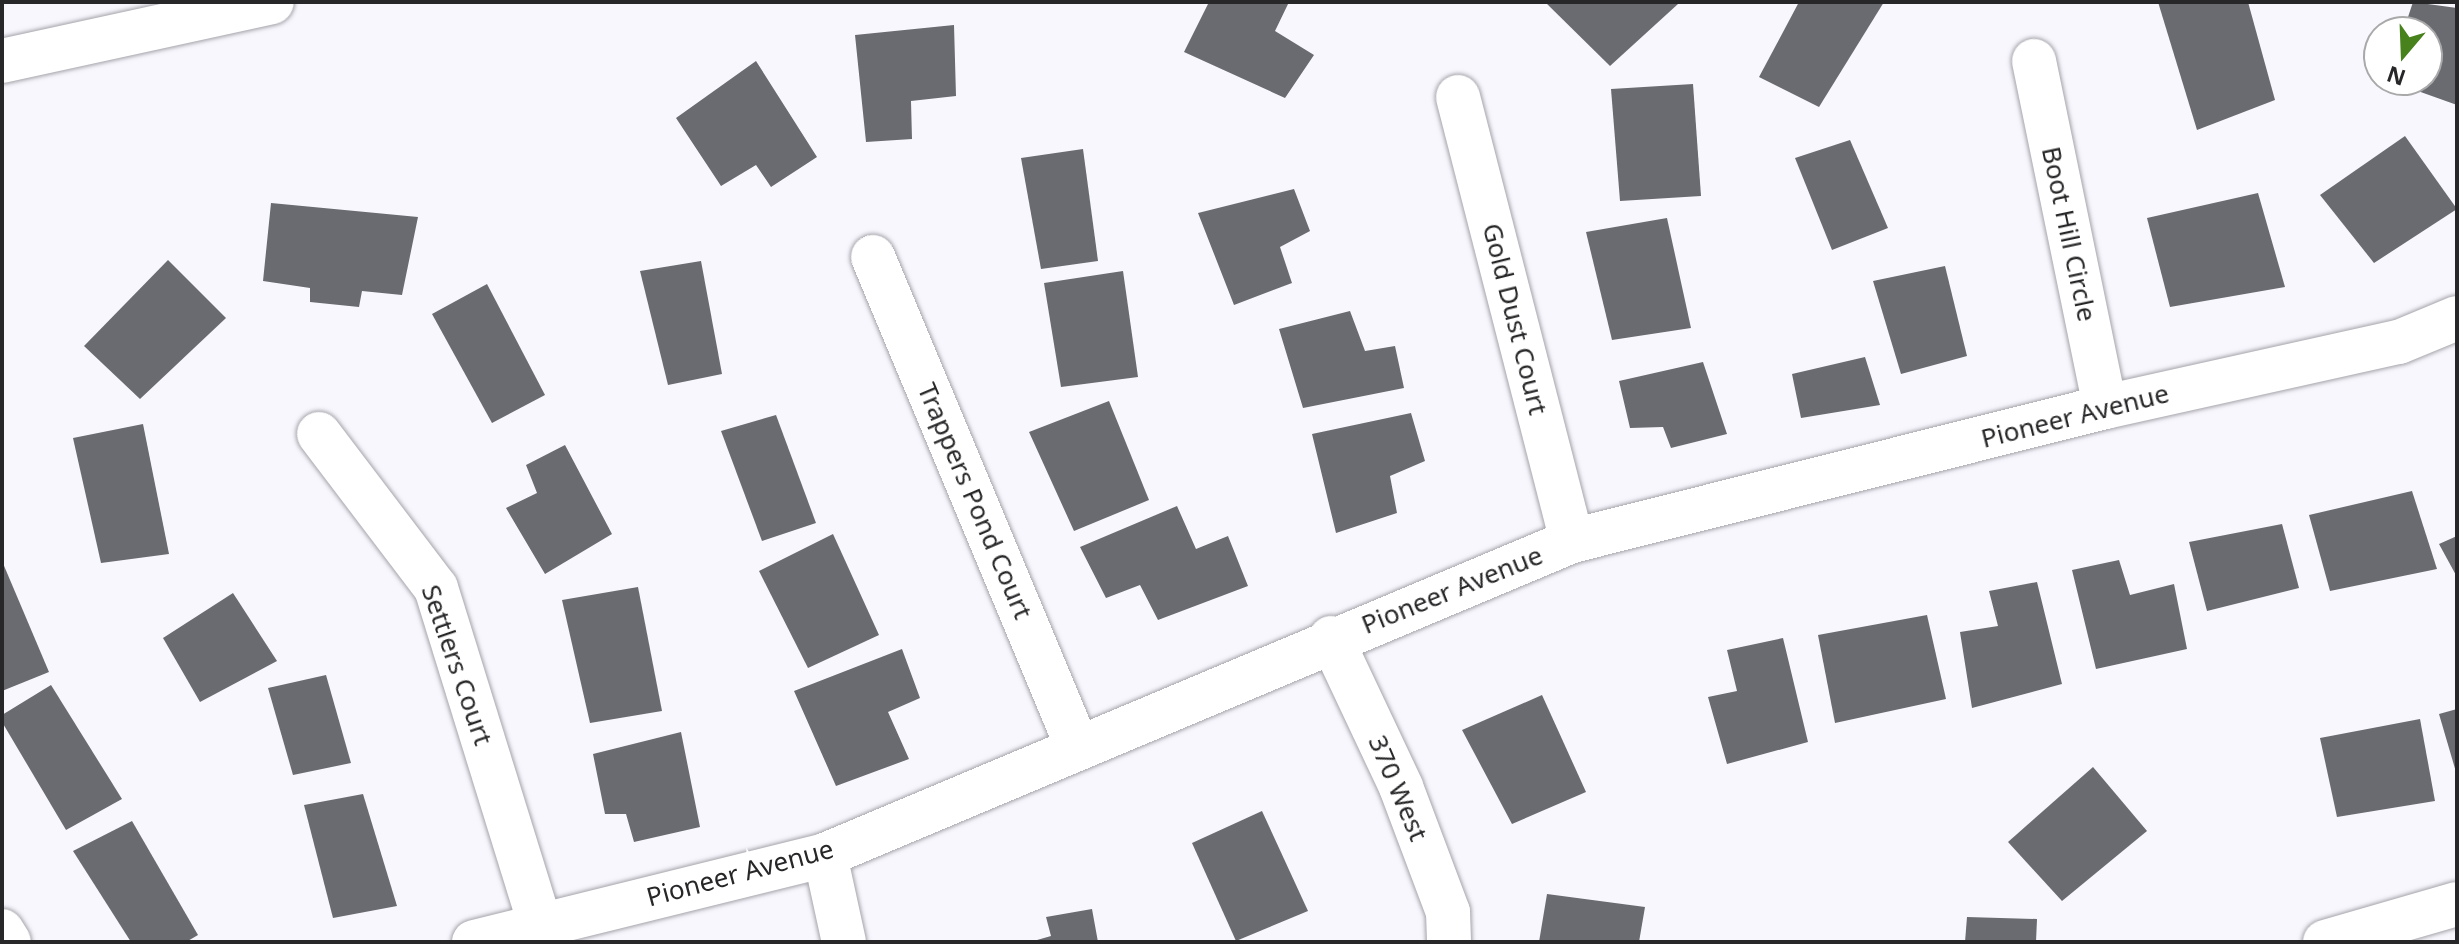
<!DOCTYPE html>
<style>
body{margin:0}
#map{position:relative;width:2459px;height:944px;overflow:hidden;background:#f9f7fe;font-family:"Noto Sans",sans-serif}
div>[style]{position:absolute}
.building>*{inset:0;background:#696b71}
.roads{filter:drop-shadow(0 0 2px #a5a4aa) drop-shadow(0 0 2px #a5a4aa)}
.minor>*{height:44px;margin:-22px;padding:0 22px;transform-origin:22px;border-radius:22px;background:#fff}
.trunk>*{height:44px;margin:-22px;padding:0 22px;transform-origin:22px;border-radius:22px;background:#fff}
span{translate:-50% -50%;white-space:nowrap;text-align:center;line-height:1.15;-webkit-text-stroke:8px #fff;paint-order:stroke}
.street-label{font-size:26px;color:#272729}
.frame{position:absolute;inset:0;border:4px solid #272729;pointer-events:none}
.north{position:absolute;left:2363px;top:16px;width:80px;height:80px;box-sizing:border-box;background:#fff;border:2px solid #a9a9a9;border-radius:50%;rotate:199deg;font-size:22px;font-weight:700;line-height:32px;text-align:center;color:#272729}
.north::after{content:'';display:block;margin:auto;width:28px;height:36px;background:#47821d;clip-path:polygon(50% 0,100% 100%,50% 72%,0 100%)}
</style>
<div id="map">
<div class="building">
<i style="clip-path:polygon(1209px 2px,1289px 2px,1275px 31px,1314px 55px,1285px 98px,1184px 52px)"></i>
<i style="clip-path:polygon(1545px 2px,1676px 2px,1678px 4px,1610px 66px)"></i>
<i style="clip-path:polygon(1799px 2px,1884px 2px,1819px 107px,1759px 77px)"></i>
<i style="clip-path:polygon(2158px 2px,2248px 2px,2275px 100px,2197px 130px)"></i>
<i style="clip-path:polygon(2413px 2px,2457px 8px,2457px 105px,2387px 80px,2427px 80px,2427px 32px,2403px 32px)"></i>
<i style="clip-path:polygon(954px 25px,956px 96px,911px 101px,912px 139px,866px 142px,855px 35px)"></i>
<i style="clip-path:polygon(756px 61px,817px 157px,771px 187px,756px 165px,721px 186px,676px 118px)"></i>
<i style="clip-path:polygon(1693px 84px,1701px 196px,1620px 201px,1611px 89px)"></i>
<i style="clip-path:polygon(2405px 136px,2457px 209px,2374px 263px,2320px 195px)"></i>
<i style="clip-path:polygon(1850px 140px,1888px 228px,1832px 250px,1795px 158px)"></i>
<i style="clip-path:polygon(1083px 149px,1098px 261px,1041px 269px,1021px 158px)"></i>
<i style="clip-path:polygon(1294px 189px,1310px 231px,1280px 247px,1292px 283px,1234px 305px,1198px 213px)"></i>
<i style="clip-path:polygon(2258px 193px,2285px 287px,2170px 307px,2147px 218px)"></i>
<i style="clip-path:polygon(271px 203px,418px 217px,402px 295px,362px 291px,359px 307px,310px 302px,310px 288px,263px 281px)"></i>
<i style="clip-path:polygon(1667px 218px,1691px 328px,1612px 340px,1586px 232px)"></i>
<i style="clip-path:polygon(168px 260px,226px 318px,140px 399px,84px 346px)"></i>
<i style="clip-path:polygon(701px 261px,722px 374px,668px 385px,640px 271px)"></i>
<i style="clip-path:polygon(1945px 266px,1967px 356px,1901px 374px,1873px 281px)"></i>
<i style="clip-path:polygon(1123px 271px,1138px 377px,1061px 387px,1044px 283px)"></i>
<i style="clip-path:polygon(487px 284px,545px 395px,492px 423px,432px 314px)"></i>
<i style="clip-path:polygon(1350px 311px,1365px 351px,1395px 346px,1404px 388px,1303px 408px,1279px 329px)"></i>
<i style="clip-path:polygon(1865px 357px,1880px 405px,1801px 418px,1792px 374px)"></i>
<i style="clip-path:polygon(1703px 362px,1727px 434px,1671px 448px,1663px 427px,1630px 428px,1619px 381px)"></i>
<i style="clip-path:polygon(1109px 401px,1149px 500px,1074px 531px,1029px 432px)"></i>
<i style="clip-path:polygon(1411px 413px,1425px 461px,1390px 476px,1397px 513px,1336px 533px,1312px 434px)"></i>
<i style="clip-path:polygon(776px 415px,816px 523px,762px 541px,721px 431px)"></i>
<i style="clip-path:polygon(143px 424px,169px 554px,101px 563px,73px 438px)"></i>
<i style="clip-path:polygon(565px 445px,612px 534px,545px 574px,506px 508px,537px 493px,526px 465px)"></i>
<i style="clip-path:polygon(2412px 491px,2437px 569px,2330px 591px,2309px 515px)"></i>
<i style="clip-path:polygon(1177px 506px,1196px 549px,1228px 536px,1248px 586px,1158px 620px,1140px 585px,1106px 598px,1080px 547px)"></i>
<i style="clip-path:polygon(2282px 524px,2299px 588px,2207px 611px,2189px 542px)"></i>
<i style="clip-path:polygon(833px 534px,879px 635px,808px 668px,759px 571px)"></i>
<i style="clip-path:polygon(2457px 536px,2457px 577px,2439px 544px)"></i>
<i style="clip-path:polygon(2119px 560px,2130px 595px,2174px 584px,2187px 649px,2096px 669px,2072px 570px)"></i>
<i style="clip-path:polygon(2px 561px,49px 672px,2px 691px)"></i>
<i style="clip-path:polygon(2037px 582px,2062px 684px,1972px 708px,1960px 632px,1998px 626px,1989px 591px)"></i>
<i style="clip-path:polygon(638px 587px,662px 711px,590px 723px,562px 600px)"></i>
<i style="clip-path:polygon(233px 593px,277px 661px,200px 702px,163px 638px)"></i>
<i style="clip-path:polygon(1927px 615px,1946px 699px,1835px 723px,1818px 635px)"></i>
<i style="clip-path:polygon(1783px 638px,1808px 742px,1727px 764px,1708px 697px,1737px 691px,1727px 650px)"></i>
<i style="clip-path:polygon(902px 649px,920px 698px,888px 712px,909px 759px,836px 786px,794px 691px)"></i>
<i style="clip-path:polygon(326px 675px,351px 763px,293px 775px,268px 688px)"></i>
<i style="clip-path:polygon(51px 685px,122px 799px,66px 830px,2px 722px,2px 715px)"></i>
<i style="clip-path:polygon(1542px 695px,1586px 792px,1512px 824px,1462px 730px)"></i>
<i style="clip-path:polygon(2457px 709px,2457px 772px,2456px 772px,2439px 714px)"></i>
<i style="clip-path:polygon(2420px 719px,2435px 801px,2337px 817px,2320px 738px)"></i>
<i style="clip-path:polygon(681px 732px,700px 827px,634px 842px,626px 814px,605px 814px,593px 754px)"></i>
<i style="clip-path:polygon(2093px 767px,2147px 831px,2062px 901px,2008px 842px)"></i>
<i style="clip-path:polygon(363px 794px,397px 906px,333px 918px,304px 805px)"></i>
<i style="clip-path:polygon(1262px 811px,1308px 911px,1236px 941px,1192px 843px)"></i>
<i style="clip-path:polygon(132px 821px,198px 935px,186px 942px,131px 942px,73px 851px)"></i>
<i style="clip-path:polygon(1547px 894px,1645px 907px,1639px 942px,1539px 942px)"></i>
<i style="clip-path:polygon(1092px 909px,1098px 942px,1030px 942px,1051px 936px,1046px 917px)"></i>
<i style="clip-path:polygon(1967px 917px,2037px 919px,2036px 942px,1965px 942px)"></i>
</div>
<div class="roads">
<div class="minor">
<i style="left:2034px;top:61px;width:353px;rotate:78.4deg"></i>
<i style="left:1458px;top:97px;width:458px;rotate:75.6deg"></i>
<i style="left:873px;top:257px;width:530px;rotate:67.36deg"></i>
<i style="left:319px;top:434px;width:193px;rotate:52.8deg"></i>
<i style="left:436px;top:588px;width:351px;rotate:72.8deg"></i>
<i style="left:1331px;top:638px;width:165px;rotate:64.8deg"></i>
<i style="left:1401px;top:787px;width:134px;rotate:69.4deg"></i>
<i style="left:1448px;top:912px;width:30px;rotate:88deg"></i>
<i style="left:825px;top:855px;width:89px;rotate:77.7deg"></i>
<i style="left:2px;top:931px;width:13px;rotate:58deg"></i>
<i style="left:474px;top:942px;width:362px;rotate:-13.9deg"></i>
<i style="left:825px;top:855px;width:810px;rotate:-22.8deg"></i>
<i style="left:1572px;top:541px;width:550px;rotate:-14.11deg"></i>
<i style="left:2105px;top:407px;width:301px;rotate:-12.5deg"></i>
<i style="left:2399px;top:342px;width:63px;rotate:-22.5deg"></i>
<i style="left:2325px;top:942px;width:137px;rotate:-16.1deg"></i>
</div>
<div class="trunk">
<i style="left:2px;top:61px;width:276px;rotate:-12.3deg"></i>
</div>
</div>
<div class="street-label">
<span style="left:2069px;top:234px;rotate:78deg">Boot Hill Circle</span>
<span style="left:1515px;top:319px;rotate:76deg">Gold Dust Court</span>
<span style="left:2075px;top:416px;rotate:-14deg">Pioneer Avenue</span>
<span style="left:975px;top:501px;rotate:67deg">Trappers Pond Court</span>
<span style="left:1452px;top:590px;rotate:-22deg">Pioneer Avenue</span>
<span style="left:457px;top:665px;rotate:71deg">Settlers Court</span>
<span style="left:1398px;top:788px;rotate:67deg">370 West</span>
<span style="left:740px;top:873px;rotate:-15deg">Pioneer Avenue</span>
</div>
<div class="frame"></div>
<div class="north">N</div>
</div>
